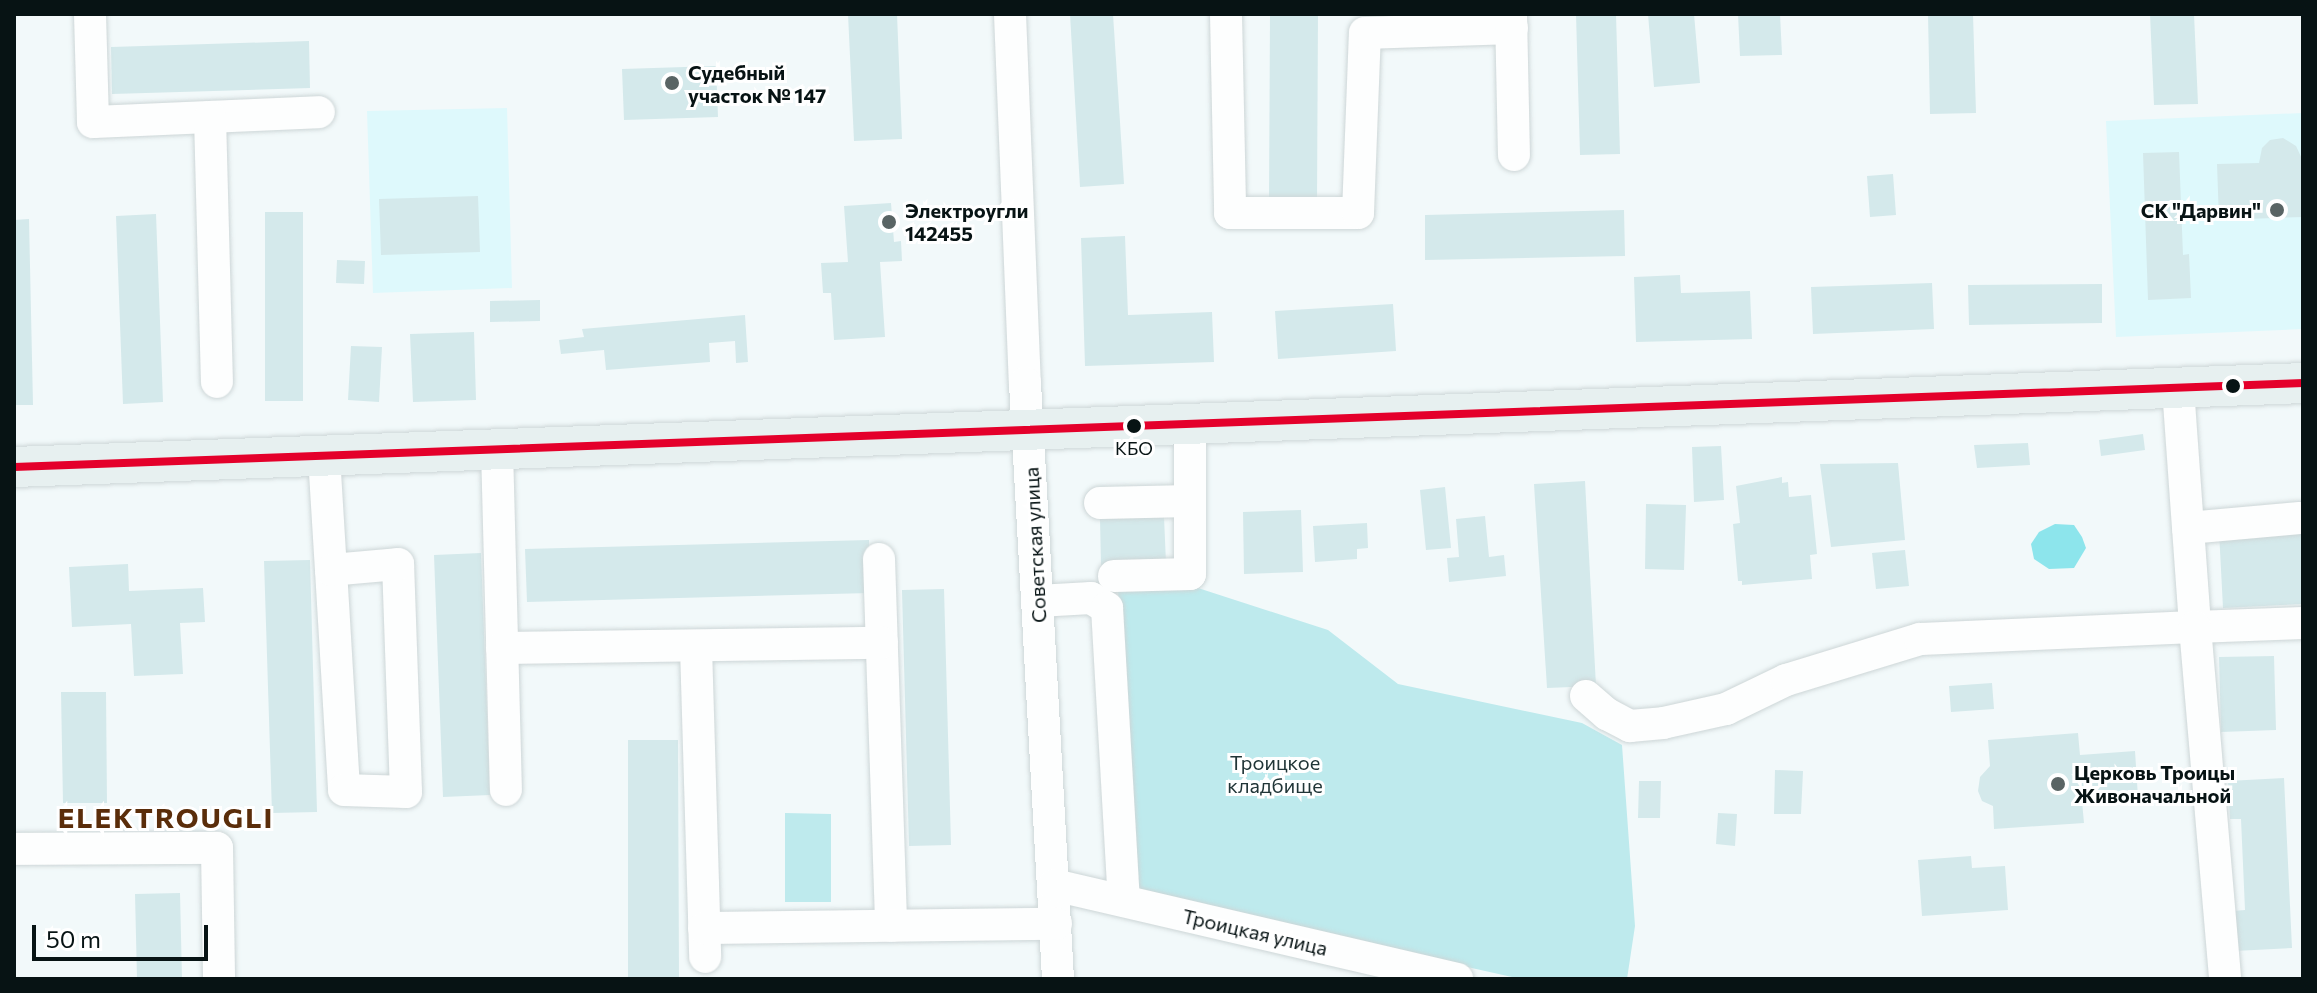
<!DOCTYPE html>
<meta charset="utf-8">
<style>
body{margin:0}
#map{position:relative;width:2317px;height:993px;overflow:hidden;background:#f2f9fa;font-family:Commissioner,sans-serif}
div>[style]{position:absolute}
.built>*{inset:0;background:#def9fc}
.green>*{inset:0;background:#beeaed}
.water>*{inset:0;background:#8de5ec}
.building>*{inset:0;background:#d4e9eb}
.roads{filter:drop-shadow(0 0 2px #cdd6d7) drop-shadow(0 0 2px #cdd6d7)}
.minor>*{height:32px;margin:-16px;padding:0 16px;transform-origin:16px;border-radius:16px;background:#fdfefe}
.major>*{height:40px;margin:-20px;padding:0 20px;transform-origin:20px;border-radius:20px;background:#e7f0f0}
.bus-1>*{height:8px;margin:-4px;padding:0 4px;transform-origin:4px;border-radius:4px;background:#e4002b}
.dots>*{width:22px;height:22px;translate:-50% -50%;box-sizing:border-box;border:4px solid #fff;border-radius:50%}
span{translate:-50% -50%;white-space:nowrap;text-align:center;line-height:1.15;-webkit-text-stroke:6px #fff;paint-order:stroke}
.bus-label{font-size:18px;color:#071314}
.poi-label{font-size:20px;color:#071314;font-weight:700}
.left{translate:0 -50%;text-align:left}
.right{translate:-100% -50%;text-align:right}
.street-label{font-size:20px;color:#071314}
.park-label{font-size:20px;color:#203537}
.district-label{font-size:28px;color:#5a2d0a;font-weight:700;letter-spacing:2px}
.frame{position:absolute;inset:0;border:16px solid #071314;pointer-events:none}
.scale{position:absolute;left:32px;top:925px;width:176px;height:36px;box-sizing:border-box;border:4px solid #071314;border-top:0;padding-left:10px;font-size:24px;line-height:28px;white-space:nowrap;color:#071314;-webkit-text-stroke:6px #fff;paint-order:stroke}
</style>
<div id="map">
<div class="built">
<i style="clip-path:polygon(507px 108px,512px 288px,373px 293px,367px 111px)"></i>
<i style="clip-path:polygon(2303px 113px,2303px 329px,2116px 337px,2106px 121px)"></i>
</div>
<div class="green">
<i style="clip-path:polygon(1198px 588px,1328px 630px,1398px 684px,1582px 723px,1622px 745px,1635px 926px,1627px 979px,1521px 979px,1135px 893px,1118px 589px)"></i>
<i style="clip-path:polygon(785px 813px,831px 814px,831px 902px,785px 902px)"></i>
</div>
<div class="water">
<i style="clip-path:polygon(2055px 524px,2074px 525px,2082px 537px,2086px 548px,2074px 568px,2049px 569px,2034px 559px,2031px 544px,2039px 532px)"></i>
</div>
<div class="building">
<i style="clip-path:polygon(848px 14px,897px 14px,902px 139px,854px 141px)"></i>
<i style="clip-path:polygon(1070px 14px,1113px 14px,1124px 184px,1080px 187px)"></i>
<i style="clip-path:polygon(1270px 14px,1318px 14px,1317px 201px,1269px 200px)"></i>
<i style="clip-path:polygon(1576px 14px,1616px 14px,1620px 154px,1580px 155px)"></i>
<i style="clip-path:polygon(1648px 14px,1694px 14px,1700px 83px,1654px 87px)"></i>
<i style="clip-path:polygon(1738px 14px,1780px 14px,1782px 55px,1740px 56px)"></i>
<i style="clip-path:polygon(1928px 14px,1973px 14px,1976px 113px,1930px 114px)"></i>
<i style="clip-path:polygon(2150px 14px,2194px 14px,2198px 104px,2154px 105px)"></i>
<i style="clip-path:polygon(309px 41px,310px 88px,112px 94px,111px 47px)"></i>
<i style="clip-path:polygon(716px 66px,718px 117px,624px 120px,622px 69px)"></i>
<i style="clip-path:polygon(2283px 138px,2296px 146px,2303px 161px,2303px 217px,2219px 220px,2217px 164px,2259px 163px,2262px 148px,2270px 140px)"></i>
<i style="clip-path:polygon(2179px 152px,2183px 255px,2189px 254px,2191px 298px,2148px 300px,2143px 153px)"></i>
<i style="clip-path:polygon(1893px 174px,1896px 215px,1870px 217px,1867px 176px)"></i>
<i style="clip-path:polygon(478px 196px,480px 252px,381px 255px,379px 199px)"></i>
<i style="clip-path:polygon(891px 203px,894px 242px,901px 241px,902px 261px,880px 262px,885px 337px,834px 340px,831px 293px,823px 293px,821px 263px,848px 262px,844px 206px)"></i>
<i style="clip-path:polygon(1624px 210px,1625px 256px,1425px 260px,1425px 215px)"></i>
<i style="clip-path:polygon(265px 212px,303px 212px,303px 401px,265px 401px)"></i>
<i style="clip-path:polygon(156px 214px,163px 402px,123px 404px,116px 216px)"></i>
<i style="clip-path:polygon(29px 219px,33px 405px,14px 405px,14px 220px)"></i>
<i style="clip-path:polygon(1125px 236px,1128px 315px,1212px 312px,1214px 362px,1085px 366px,1081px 238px)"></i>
<i style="clip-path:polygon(337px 260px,365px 261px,364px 284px,336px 283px)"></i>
<i style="clip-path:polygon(1680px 275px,1681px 293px,1750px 291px,1752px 339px,1636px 342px,1634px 277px)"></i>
<i style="clip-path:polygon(1932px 283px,1934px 329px,1813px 334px,1811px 287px)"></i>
<i style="clip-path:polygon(2102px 284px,2102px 323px,1969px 325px,1968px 285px)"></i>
<i style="clip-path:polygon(540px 300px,540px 321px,490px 322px,490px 301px)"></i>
<i style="clip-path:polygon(1393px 304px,1396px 351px,1278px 359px,1275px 311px)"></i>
<i style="clip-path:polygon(745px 315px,748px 362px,736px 363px,735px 341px,709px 343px,710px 362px,606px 370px,604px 350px,561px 354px,559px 340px,584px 337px,582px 329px)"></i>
<i style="clip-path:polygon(474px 332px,476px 400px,413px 402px,410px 334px)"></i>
<i style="clip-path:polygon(351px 346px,382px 347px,379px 402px,348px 400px)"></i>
<i style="clip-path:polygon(2143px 434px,2145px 450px,2101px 456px,2099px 440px)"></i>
<i style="clip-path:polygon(2028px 443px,2030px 465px,1977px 468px,1974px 445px)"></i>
<i style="clip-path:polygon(1721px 446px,1724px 500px,1694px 502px,1692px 447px)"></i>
<i style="clip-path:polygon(1898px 463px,1905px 540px,1831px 547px,1820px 464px)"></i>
<i style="clip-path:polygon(1782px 477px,1782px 483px,1788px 482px,1789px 497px,1811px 495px,1817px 554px,1810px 555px,1812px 579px,1742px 585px,1742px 581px,1738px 581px,1733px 524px,1740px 523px,1736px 486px)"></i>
<i style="clip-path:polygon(1585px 481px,1596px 686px,1547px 688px,1534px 484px)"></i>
<i style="clip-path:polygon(1445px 487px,1451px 548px,1426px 550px,1420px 490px)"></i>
<i style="clip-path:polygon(1646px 504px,1686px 505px,1684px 570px,1645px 569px)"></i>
<i style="clip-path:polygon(1301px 510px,1303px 572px,1244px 574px,1243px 512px)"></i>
<i style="clip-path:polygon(1485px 516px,1489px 557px,1504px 555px,1506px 576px,1449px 582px,1447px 558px,1459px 557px,1456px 519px)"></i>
<i style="clip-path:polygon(1164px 517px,1166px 563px,1101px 565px,1100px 519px)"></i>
<i style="clip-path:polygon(1367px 523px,1368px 548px,1357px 549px,1357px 559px,1315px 562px,1313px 526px)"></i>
<i style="clip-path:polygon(2303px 527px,2303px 604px,2223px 608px,2219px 531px)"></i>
<i style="clip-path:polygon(869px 540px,870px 593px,527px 602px,525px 549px)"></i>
<i style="clip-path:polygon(1905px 550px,1909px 586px,1876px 589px,1872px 553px)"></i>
<i style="clip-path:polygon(481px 553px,490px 795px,443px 797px,434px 555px)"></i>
<i style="clip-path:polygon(310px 560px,317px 812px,272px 813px,264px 561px)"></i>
<i style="clip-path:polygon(128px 564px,129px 591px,203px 588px,205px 622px,180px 623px,183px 674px,134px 676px,131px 624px,72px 627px,69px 567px)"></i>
<i style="clip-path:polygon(944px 589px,951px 845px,909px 846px,902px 590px)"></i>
<i style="clip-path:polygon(2274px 656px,2276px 730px,2221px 732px,2219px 657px)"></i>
<i style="clip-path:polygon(1992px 683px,1994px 709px,1951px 712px,1949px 686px)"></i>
<i style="clip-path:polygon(61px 692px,106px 692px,107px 803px,63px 803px)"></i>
<i style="clip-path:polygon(2078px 733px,2080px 755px,2135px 751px,2138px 797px,2082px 801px,2084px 823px,1994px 829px,1993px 806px,1982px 801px,1978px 791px,1980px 777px,1990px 766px,1988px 740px)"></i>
<i style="clip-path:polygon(628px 740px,678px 740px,679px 979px,628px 979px)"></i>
<i style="clip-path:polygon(1775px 770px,1803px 771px,1801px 814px,1774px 814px)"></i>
<i style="clip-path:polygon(2284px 778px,2292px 948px,2235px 951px,2233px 911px,2245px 910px,2241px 819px,2230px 819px,2228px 781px)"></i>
<i style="clip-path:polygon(1639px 781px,1661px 781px,1660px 818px,1638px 818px)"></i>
<i style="clip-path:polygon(1718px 813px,1737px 814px,1735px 846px,1716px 844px)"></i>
<i style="clip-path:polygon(1971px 856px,1972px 868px,2005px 866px,2008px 910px,1922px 916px,1918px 860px)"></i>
<i style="clip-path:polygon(180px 893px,182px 979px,137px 979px,135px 894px)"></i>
</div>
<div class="roads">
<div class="minor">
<i style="left:90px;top:14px;width:108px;rotate:88.4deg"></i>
<i style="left:93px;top:122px;width:226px;rotate:-2.5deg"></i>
<i style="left:1010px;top:14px;width:369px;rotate:87.7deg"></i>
<i style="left:1025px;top:383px;width:597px;rotate:86.83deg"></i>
<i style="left:1226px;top:14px;width:199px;rotate:88.8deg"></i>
<i style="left:1230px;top:213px;width:128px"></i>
<i style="left:1358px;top:213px;width:180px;rotate:-87.8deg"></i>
<i style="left:1365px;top:33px;width:147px;rotate:-1.9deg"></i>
<i style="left:1511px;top:14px;width:141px;rotate:88.8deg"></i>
<i style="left:210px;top:117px;width:265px;rotate:88.5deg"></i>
<i style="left:2178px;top:388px;width:240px;rotate:85.9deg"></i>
<i style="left:2195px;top:627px;width:108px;rotate:-2.1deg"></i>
<i style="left:497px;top:449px;width:341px;rotate:88.5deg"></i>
<i style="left:324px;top:456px;width:114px;rotate:86.5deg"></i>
<i style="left:331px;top:570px;width:220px;rotate:86.6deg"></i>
<i style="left:344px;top:790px;width:62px;rotate:1.8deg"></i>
<i style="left:406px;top:792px;width:228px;rotate:-92deg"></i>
<i style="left:398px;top:564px;width:67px;rotate:174.9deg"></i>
<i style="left:1100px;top:503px;width:90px;rotate:-1.3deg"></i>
<i style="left:2188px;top:528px;width:112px;rotate:-5.1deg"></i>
<i style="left:879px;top:559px;width:367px;rotate:88.1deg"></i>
<i style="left:1114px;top:576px;width:76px;rotate:-1.5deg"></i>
<i style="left:1190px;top:574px;width:150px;rotate:-90deg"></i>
<i style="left:1038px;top:601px;width:53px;rotate:-3.2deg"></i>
<i style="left:1091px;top:598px;width:19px;rotate:32deg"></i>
<i style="left:1107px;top:608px;width:293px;rotate:86.7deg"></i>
<i style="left:696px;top:647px;width:310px;rotate:88.3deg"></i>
<i style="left:502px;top:648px;width:380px;rotate:-0.8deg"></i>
<i style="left:1586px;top:696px;width:28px;rotate:41deg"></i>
<i style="left:1607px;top:714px;width:26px;rotate:28deg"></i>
<i style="left:1630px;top:726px;width:33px;rotate:-5deg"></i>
<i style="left:1663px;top:723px;width:65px;rotate:-12.5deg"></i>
<i style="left:1726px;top:709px;width:67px;rotate:-25.8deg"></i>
<i style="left:1786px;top:680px;width:140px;rotate:-17deg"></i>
<i style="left:1920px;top:639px;width:275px;rotate:-2.5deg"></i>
<i style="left:2195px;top:627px;width:353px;rotate:85.1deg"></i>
<i style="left:14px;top:849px;width:203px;rotate:-0.3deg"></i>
<i style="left:217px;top:848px;width:131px;rotate:89.1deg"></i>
<i style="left:1054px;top:885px;width:414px;rotate:13.1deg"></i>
<i style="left:704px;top:928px;width:352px;rotate:-0.7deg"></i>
</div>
<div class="major">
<i style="left:14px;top:467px;width:2291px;rotate:-2.1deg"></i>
</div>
</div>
<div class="bus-1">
<i style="left:14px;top:467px;width:2291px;rotate:-2.1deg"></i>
</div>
<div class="dots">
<i style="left:672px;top:83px;background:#596464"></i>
<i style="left:2277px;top:210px;background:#596464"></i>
<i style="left:889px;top:222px;background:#596464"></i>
<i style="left:2233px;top:386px;background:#071314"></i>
<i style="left:1134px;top:426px;background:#071314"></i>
<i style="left:2058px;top:784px;background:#596464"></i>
</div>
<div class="bus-label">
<span style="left:1134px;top:448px">КБО</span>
</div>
<div class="poi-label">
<span class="left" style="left:688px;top:84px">Судебный<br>участок № 147</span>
<span class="left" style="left:905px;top:222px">Электроугли<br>142455</span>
<span class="right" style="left:2261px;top:210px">СК "Дарвин"</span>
<span class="left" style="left:2074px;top:784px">Церковь Троицы<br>Живоначальной</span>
</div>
<div class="street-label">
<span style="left:1035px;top:545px;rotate:-93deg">Советская улица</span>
<span style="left:1255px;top:932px;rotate:13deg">Троицкая улица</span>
</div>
<div class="park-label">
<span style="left:1275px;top:774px">Троицкое<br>кладбище</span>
</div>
<div class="district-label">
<span style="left:166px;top:817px">ELEKTROUGLI</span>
</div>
<div class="frame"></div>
<div class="scale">50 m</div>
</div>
